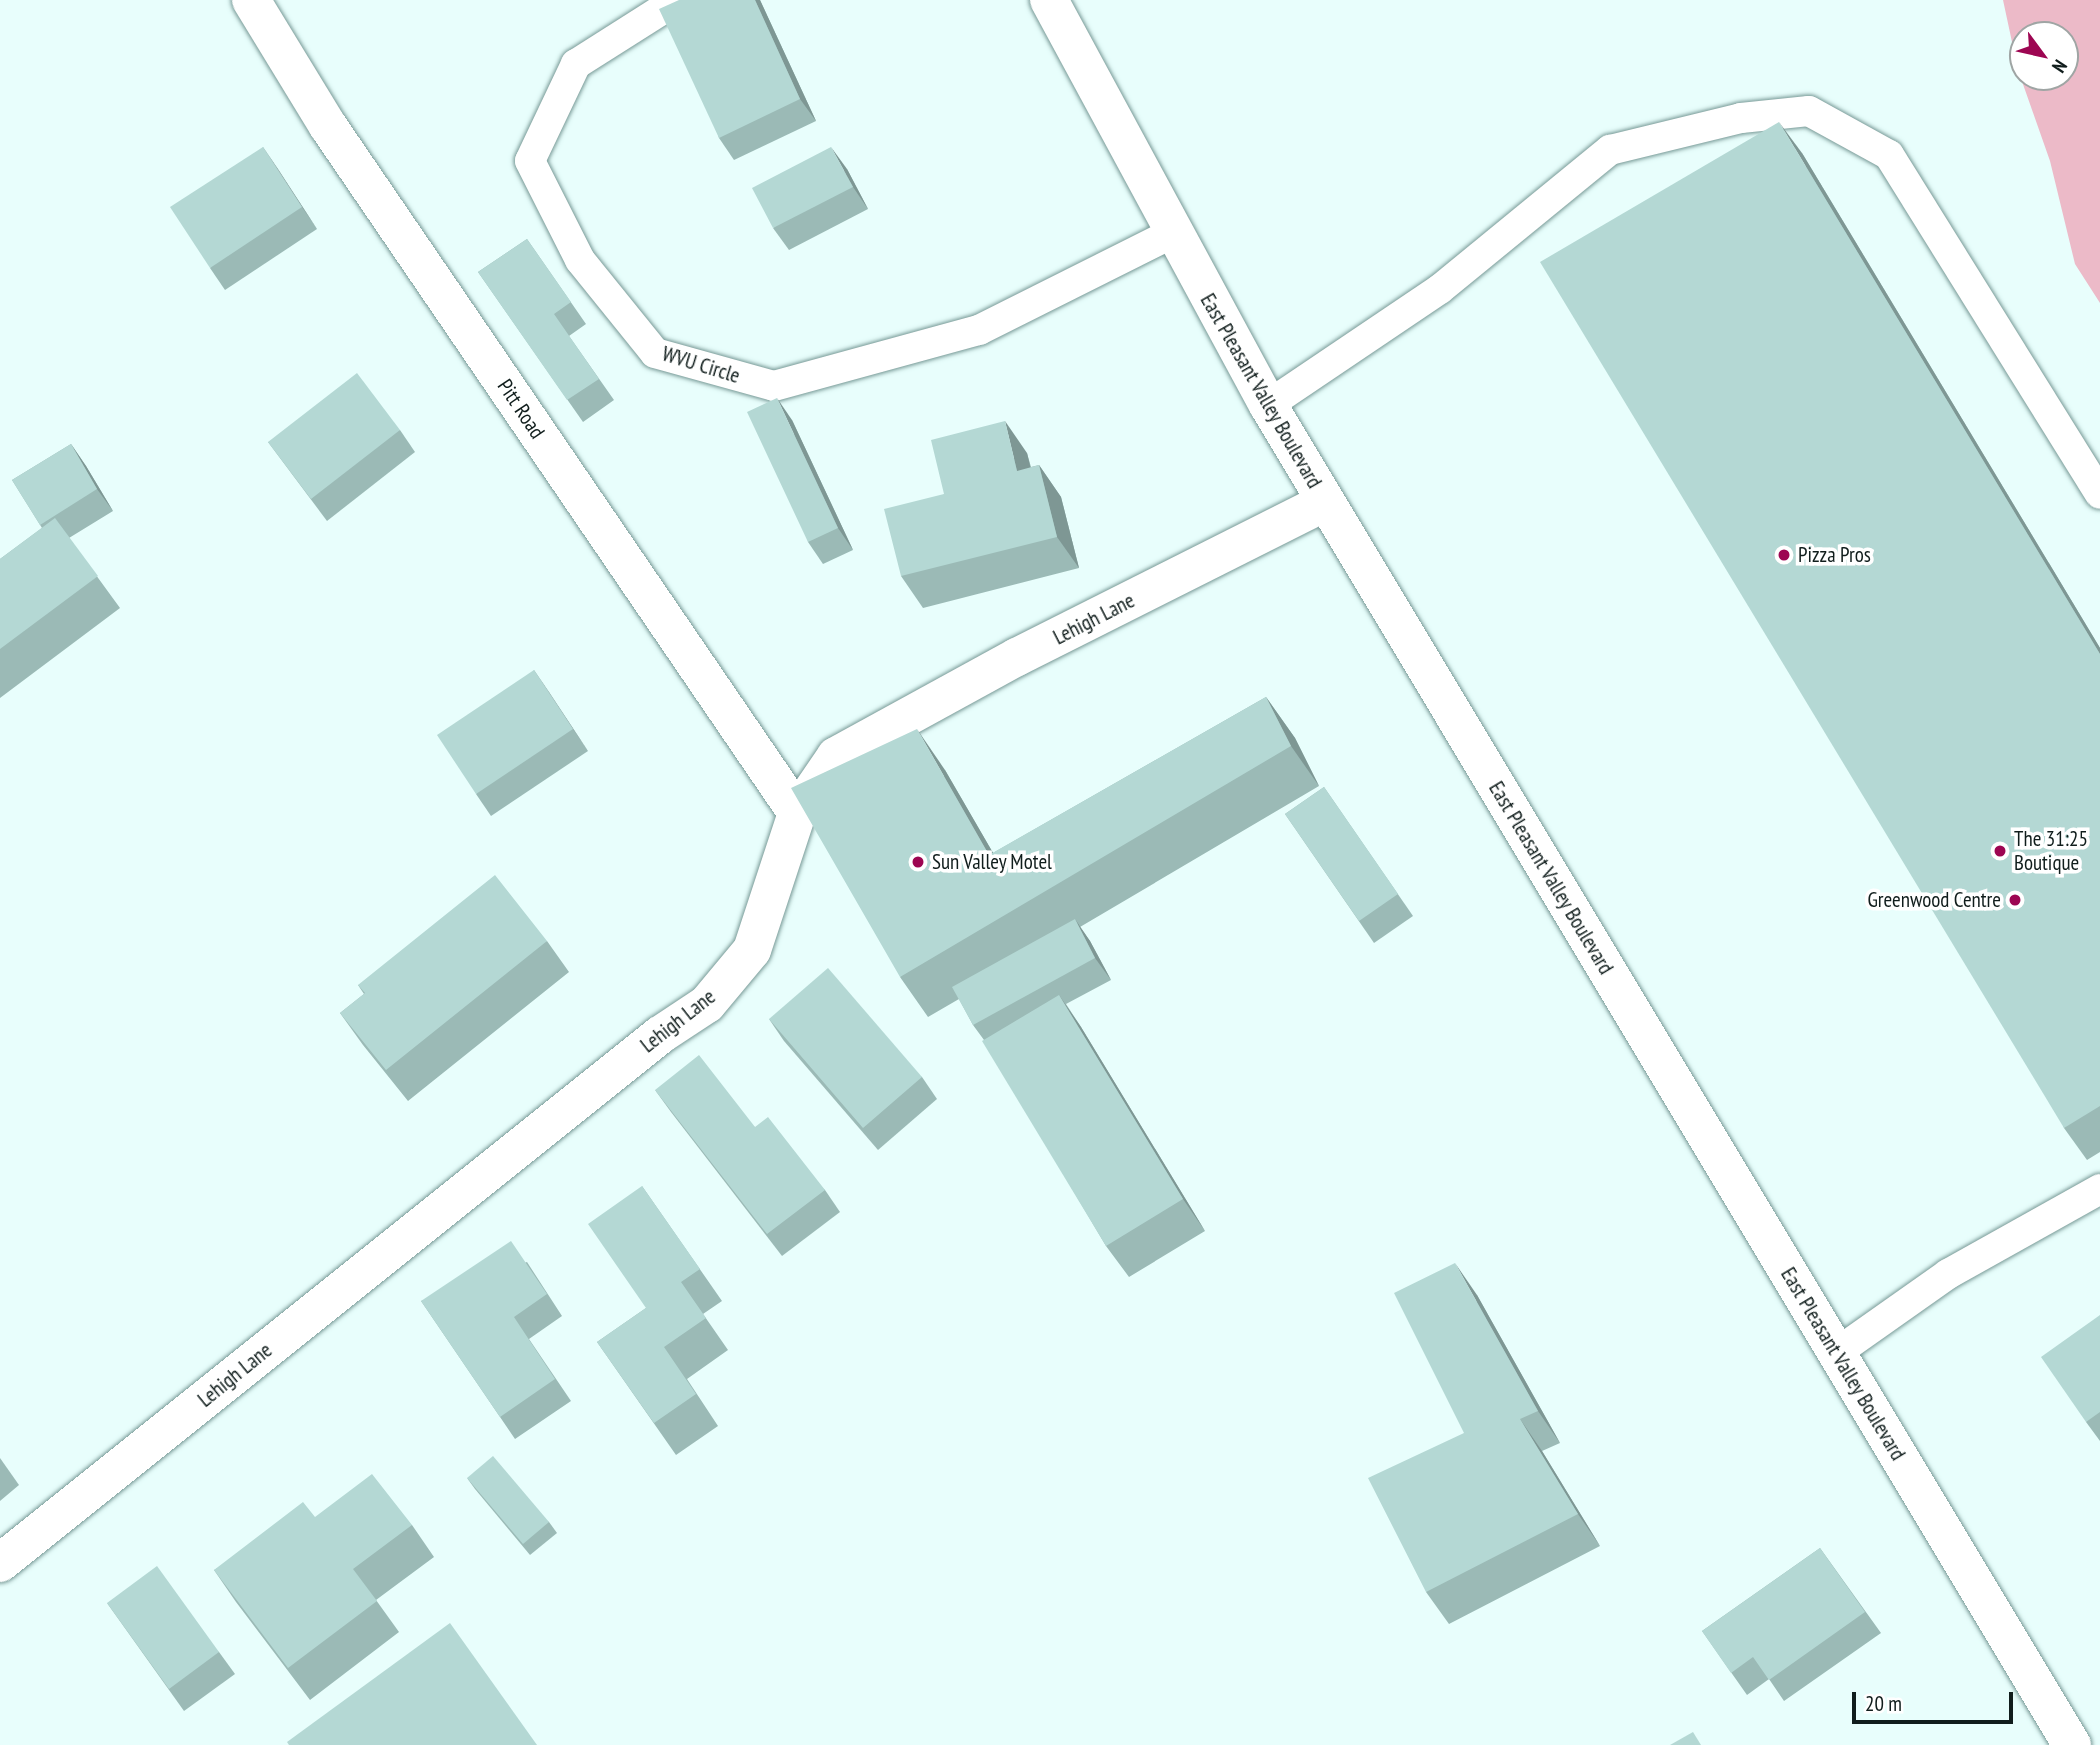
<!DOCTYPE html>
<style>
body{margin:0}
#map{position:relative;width:2100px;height:1745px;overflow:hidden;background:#e8fefc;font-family:"PT Sans Narrow",sans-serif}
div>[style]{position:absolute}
.green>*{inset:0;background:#ecbac8}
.roads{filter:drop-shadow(0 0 2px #779996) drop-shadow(0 0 2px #779996)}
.service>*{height:30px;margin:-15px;padding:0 15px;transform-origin:15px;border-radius:15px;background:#fff}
.minor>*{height:38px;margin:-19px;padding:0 19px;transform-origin:19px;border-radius:19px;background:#fff}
.primary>*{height:38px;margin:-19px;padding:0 19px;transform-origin:19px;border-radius:19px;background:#fff}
.wall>*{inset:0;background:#9bbab6}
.shaded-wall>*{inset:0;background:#7e9794}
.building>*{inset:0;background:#b4d8d4}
.dots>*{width:19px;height:19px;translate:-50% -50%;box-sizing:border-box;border:4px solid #fff;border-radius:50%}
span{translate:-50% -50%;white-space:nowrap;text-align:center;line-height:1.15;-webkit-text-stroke:7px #fff;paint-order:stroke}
.street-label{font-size:21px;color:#101d1c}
.poi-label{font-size:21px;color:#101d1c}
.left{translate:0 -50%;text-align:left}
.right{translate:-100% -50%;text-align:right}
.north{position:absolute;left:2009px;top:21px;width:70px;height:70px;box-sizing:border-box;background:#fff;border:2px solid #9fa5a4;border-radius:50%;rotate:123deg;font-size:19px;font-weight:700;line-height:28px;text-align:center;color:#101d1c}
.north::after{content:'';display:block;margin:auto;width:24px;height:32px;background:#9d0652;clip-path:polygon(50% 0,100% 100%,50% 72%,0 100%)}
.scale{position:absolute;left:1852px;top:1692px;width:161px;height:32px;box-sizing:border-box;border:4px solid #101d1c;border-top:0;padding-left:9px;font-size:21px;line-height:24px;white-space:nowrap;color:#101d1c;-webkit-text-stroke:5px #fff;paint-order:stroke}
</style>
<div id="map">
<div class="green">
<i style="clip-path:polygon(evenodd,2003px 0,2100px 0,2100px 303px,2075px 264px,2050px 161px,2018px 70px,2003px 0,2023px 35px,2065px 35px,2065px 77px,2023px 77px,2023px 35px)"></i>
</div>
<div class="roads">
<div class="service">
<i style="left:677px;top:0;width:120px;rotate:147.6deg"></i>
<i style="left:576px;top:64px;width:107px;rotate:115.4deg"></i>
<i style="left:530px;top:161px;width:111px;rotate:63.2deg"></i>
<i style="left:580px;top:260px;width:119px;rotate:51.1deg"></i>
<i style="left:655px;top:353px;width:123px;rotate:15.5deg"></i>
<i style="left:774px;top:386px;width:213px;rotate:-15.3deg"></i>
<i style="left:979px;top:330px;width:215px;rotate:-26.6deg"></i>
<i style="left:1268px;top:405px;width:207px;rotate:-34deg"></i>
<i style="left:1440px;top:289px;width:220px;rotate:-39.3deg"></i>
<i style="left:1610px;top:150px;width:135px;rotate:-13.7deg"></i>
<i style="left:1741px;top:118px;width:68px;rotate:-5.9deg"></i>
<i style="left:1809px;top:111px;width:91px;rotate:28.8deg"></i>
<i style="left:1889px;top:155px;width:399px;rotate:58.1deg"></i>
<i style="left:1836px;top:1353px;width:137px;rotate:-35.2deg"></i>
<i style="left:1948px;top:1274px;width:174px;rotate:-29.2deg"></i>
</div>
<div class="minor">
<i style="left:251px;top:0;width:148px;rotate:58.6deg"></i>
<i style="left:328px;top:126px;width:832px;rotate:55.68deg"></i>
<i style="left:0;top:1563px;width:845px;rotate:-38.66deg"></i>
<i style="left:660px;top:1035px;width:56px;rotate:-33.4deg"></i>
<i style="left:707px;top:1004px;width:70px;rotate:-50.2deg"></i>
<i style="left:752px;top:950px;width:144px;rotate:-71.8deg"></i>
<i style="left:797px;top:813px;width:69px;rotate:-55.6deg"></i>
<i style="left:836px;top:756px;width:206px;rotate:-28.7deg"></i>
<i style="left:1017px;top:657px;width:345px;rotate:-26.7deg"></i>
</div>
<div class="primary">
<i style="left:1049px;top:0;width:460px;rotate:61.6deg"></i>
<i style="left:1268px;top:405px;width:1563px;rotate:59.04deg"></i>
</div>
</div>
<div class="wall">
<i style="clip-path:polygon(679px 0,760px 0,816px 121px,734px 160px,719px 138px)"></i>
<i style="clip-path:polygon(263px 147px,317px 229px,225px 290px,210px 268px)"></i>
<i style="clip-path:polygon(1802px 153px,2100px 648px,2100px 1152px,2087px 1160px,2064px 1128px)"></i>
<i style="clip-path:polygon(847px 169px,868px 209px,789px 250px,773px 228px)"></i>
<i style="clip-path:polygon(527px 239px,586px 324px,569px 336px,614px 400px,583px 422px,478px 272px)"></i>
<i style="clip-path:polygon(792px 420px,853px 550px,823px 564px,808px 542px)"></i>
<i style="clip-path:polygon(400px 430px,415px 452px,327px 521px,268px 442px)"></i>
<i style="clip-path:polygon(71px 444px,86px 466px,113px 511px,69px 538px,120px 608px,0 698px,0 559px,42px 528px,12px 480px)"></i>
<i style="clip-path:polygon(1027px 453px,1031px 467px,1039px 465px,1061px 497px,1079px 568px,923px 608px,901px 576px,944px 494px)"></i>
<i style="clip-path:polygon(534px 670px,588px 751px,491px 816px,476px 794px)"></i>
<i style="clip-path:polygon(1266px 697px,1295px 738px,1319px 786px,1080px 927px,1090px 941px,1111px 980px,1066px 1004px,1081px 1027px,1205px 1231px,1129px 1277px,1106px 1246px,984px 1040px,973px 1025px,959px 999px,928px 1017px,900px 977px,945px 770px,993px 853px)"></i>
<i style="clip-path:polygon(1324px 787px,1413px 916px,1374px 943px,1285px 814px)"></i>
<i style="clip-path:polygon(547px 941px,569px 972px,408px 1101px,363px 1045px,340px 1013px,364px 994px,358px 985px)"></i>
<i style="clip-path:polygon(769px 1019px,922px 1077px,937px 1099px,878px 1150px,784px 1041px)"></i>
<i style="clip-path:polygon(655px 1090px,755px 1127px,825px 1190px,840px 1212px,782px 1256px,671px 1112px)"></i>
<i style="clip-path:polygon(642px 1186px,722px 1301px,703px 1314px,728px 1350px,687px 1379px,718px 1426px,676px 1455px,597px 1342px,646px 1308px)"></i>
<i style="clip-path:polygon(527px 1262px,562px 1316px,529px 1339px,571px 1401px,515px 1439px,421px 1301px)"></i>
<i style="clip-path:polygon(1477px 1295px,1560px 1443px,1542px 1451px,1600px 1546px,1449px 1624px,1426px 1592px,1464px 1433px)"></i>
<i style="clip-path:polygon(2100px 1315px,2100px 1441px,2086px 1422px)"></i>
<i style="clip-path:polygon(0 1458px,19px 1485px,0 1501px)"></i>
<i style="clip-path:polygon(467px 1478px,549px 1522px,557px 1533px,530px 1555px,475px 1489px)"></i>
<i style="clip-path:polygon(315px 1517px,412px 1525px,434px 1557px,376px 1600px,399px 1632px,310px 1700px,236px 1602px,214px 1570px)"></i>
<i style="clip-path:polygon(1820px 1548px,1881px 1633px,1784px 1701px,1769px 1679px,1747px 1695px,1702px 1631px)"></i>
<i style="clip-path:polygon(107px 1603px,219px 1652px,235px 1674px,184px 1711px)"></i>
</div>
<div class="shaded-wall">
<i style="clip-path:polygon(755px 0,760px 0,816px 121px,800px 99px)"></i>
<i style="clip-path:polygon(1779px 122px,1802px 153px,2100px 648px,2100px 654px)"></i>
<i style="clip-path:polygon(263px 147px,278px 169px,317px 229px,302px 207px)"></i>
<i style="clip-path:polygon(831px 147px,847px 169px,868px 209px,853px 187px)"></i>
<i style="clip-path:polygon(777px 398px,792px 420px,853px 550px,838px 528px)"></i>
<i style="clip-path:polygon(1005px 421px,1027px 453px,1039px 503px,1017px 471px)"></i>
<i style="clip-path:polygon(71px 444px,86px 466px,113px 511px,97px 489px)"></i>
<i style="clip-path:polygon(1039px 465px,1061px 497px,1079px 568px,1057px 537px)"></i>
<i style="clip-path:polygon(534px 670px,549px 692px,588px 751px,573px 729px)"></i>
<i style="clip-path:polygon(1266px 697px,1295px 738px,1319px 786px,1291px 746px)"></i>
<i style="clip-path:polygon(917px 729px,945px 770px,1018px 896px,989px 855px)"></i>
<i style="clip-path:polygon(1075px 919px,1090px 941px,1111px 980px,1095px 958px)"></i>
<i style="clip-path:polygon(1059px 995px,1081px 1027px,1205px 1231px,1183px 1199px)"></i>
<i style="clip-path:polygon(1455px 1263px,1477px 1295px,1560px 1443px,1538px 1411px)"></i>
<i style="clip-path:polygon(1520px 1419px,1542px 1451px,1600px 1546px,1578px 1514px)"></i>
</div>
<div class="building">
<i style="clip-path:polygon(679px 0,755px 0,800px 99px,719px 138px,659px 9px)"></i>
<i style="clip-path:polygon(1779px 122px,2100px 654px,2100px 1106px,2064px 1128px,1540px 262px)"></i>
<i style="clip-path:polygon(263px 147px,302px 207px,210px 268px,170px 207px)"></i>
<i style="clip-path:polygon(831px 147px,853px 187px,773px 228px,752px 188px)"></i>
<i style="clip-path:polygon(527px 239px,571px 302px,554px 314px,599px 379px,567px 400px,478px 272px)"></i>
<i style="clip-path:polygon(357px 373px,400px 430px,311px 499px,268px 442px)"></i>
<i style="clip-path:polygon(777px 398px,838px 528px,808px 542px,747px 412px)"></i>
<i style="clip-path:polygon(1005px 421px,1017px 471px,1039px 465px,1057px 537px,901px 576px,884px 509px,944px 494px,931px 440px)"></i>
<i style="clip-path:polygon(71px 444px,97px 489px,40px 525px,12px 480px)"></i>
<i style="clip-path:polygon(55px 518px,98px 576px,0 649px,0 559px)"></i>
<i style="clip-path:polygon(534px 670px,573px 729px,476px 794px,437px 735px)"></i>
<i style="clip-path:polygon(1266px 697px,1291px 746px,900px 977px,791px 788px,917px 729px,989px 855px)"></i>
<i style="clip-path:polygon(1324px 787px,1398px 894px,1359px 921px,1285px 814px)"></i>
<i style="clip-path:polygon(495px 875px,547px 941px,386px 1070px,340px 1013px,365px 993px,358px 985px)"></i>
<i style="clip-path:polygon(1075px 919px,1095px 958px,973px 1025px,952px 987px)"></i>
<i style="clip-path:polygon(828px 968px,922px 1077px,863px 1128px,769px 1019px)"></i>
<i style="clip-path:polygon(1059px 995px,1183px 1199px,1106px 1246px,982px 1041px)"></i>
<i style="clip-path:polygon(699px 1055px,755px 1127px,768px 1117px,825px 1190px,767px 1234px,655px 1090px)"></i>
<i style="clip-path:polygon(642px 1186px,700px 1269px,681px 1282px,706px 1318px,664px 1347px,696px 1394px,654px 1423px,597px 1342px,646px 1308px,588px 1224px)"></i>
<i style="clip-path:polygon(511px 1241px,547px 1294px,514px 1317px,555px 1379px,500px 1417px,421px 1301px)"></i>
<i style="clip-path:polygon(1455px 1263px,1538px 1411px,1520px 1419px,1578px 1514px,1426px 1592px,1368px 1478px,1464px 1433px,1394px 1293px)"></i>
<i style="clip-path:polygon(2100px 1315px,2100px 1412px,2086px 1422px,2041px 1357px)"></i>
<i style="clip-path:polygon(493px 1456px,549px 1522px,523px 1544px,467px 1478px)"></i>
<i style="clip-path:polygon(372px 1474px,412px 1525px,353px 1569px,377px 1601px,288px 1668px,214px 1570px,303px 1502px,315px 1517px)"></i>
<i style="clip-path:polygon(1820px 1548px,1865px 1612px,1769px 1680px,1753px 1657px,1731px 1673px,1702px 1631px)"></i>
<i style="clip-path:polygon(157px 1566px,219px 1652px,169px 1689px,107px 1603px)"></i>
<i style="clip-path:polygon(450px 1623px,537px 1745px,289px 1745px,287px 1742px)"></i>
<i style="clip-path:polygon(1693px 1732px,1701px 1745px,1670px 1745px)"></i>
</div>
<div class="dots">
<i style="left:1784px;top:555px;background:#9d0652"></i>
<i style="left:2000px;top:851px;background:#9d0652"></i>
<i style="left:918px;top:862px;background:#9d0652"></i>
<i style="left:2015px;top:900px;background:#9d0652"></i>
</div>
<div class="street-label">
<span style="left:701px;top:365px;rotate:17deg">WVU Circle</span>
<span style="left:1261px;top:391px;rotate:60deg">East Pleasant Valley Boulevard</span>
<span style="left:521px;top:409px;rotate:56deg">Pitt Road</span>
<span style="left:1094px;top:619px;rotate:-27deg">Lehigh Lane</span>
<span style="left:1551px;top:878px;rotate:59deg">East Pleasant Valley Boulevard</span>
<span style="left:678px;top:1021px;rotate:-38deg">Lehigh Lane</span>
<span style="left:1843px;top:1364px;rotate:59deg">East Pleasant Valley Boulevard</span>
<span style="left:235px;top:1375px;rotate:-39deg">Lehigh Lane</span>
</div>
<div class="poi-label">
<span class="left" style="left:1798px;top:555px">Pizza Pros</span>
<span class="left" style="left:2014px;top:851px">The 31:25<br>Boutique</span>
<span class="left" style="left:932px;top:862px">Sun Valley Motel</span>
<span class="right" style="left:2001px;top:900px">Greenwood Centre</span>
</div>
<div class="north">N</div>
<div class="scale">20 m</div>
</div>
